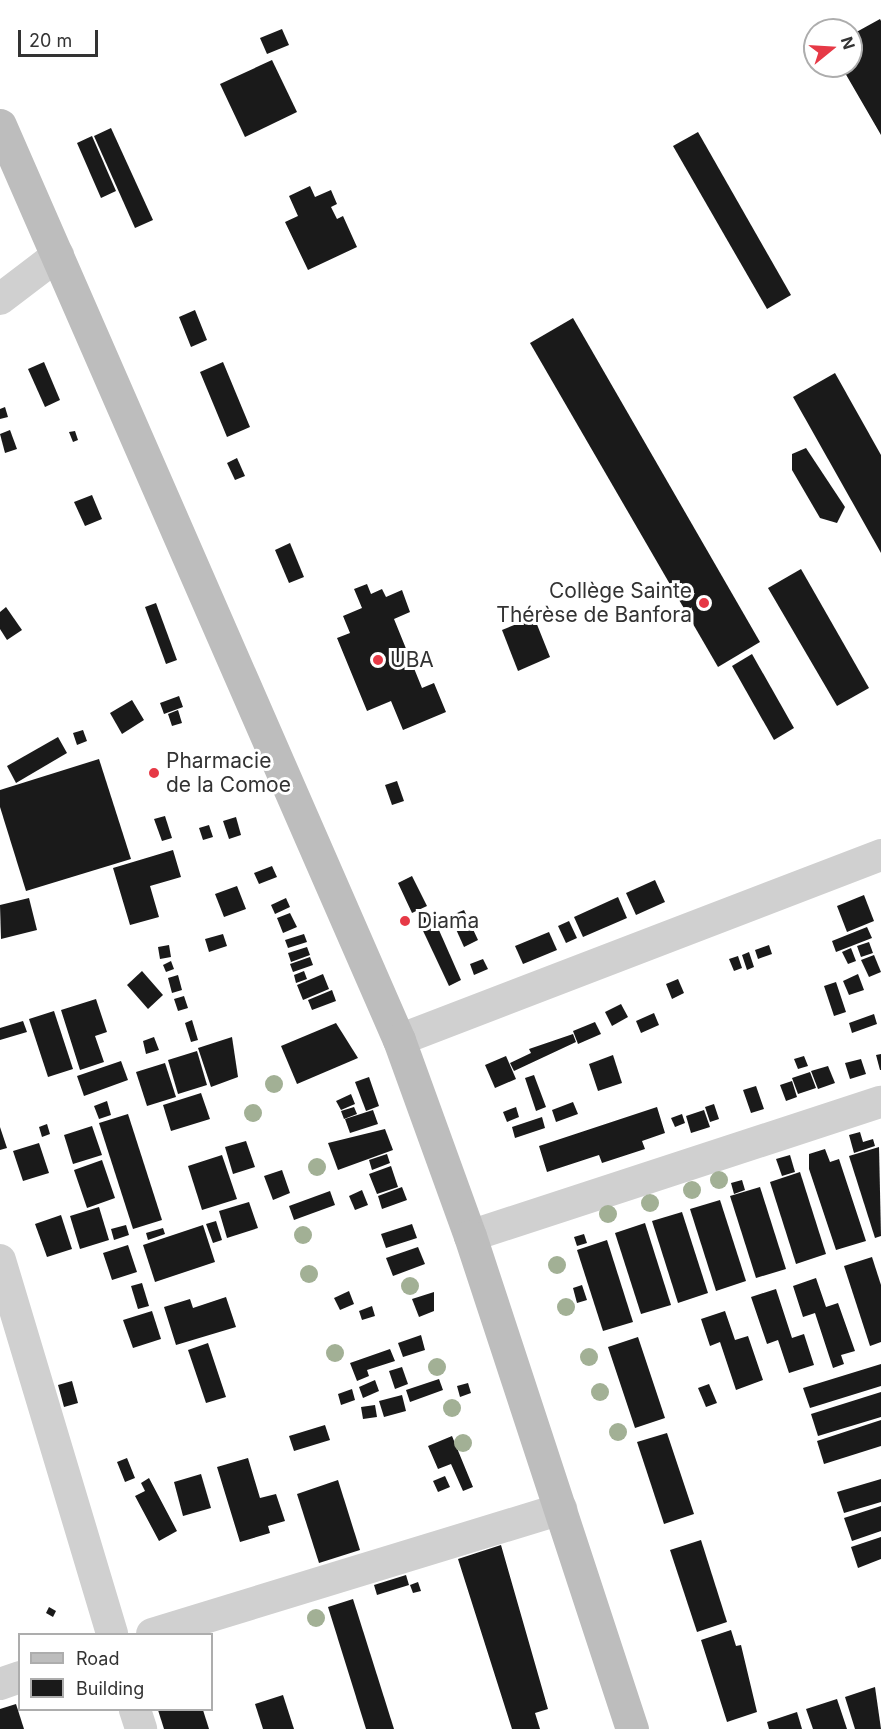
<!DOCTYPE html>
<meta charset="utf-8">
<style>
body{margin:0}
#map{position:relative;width:881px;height:1729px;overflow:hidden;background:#fff;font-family:Inter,sans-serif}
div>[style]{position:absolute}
.building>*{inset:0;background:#1a1a1a}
.minor>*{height:32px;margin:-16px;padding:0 16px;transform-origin:16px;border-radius:16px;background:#d0d0d0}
.secondary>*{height:33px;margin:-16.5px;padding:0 16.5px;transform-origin:16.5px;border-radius:16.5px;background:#bdbdbd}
.trees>*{width:18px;height:18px;margin:-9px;border-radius:50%;background:#a2b095}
.dots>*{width:16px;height:16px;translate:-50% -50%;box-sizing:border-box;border:3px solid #fff;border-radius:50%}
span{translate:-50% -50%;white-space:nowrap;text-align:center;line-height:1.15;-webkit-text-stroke:6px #fff;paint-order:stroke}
.poi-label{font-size:21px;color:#333}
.right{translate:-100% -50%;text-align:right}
.left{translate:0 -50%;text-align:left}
.legend{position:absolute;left:18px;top:1633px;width:195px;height:78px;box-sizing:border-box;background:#fff;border:2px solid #adadad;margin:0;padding:8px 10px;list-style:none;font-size:18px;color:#333}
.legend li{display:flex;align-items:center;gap:12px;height:30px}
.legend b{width:30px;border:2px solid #adadad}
.north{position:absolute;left:803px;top:18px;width:60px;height:60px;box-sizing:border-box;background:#fff;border:2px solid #adadad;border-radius:50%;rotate:72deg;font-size:16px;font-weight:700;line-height:24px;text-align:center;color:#333}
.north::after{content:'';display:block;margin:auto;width:21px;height:27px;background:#e63946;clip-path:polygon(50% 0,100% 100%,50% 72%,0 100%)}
.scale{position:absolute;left:18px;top:30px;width:80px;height:27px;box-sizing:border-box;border:3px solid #333;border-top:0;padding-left:8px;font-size:18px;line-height:21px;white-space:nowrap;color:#333;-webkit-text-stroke:4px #fff;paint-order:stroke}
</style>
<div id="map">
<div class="building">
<i style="clip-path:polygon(880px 19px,881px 21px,881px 135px,841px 66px,851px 66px,851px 35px)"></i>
<i style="clip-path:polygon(282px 29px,289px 45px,267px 54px,260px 38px)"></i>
<i style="clip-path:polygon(272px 60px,297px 112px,245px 137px,220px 84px)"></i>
<i style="clip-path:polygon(111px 128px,153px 220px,135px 228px,94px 136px)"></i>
<i style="clip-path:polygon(698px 132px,791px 295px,767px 309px,673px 146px)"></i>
<i style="clip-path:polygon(92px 136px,116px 191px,101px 198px,77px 143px)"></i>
<i style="clip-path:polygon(310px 186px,315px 197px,331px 190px,337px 204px,331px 207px,337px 219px,343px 216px,357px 247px,308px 270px,285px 222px,298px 216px,289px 196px)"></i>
<i style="clip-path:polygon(195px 310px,207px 340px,191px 347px,179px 317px)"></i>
<i style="clip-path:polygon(573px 318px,760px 642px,718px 667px,530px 343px)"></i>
<i style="clip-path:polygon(44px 362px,60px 400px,45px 407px,28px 369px)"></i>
<i style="clip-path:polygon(223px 362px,250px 427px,227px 437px,200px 372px)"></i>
<i style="clip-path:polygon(835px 373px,881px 455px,881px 553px,793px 397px)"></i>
<i style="clip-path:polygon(5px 407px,8px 417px,0 419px,0 409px)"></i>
<i style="clip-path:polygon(10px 430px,17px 449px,5px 453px,0 434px)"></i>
<i style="clip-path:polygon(75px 431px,78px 440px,73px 442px,69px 432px)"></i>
<i style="clip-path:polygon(806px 448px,845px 507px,837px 523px,820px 518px,792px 470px,792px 454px)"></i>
<i style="clip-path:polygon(237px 458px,245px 476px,235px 480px,227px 463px)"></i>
<i style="clip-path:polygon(92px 495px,102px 519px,85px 526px,74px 502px)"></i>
<i style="clip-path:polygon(290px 543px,304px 577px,289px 583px,275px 550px)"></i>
<i style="clip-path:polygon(801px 569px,869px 688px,837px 706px,768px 588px)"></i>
<i style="clip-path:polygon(367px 584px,371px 594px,382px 589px,386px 597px,402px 590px,410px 612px,394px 619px,422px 688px,434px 683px,446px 712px,403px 730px,391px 701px,367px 711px,337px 638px,350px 633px,343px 616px,362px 608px,354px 589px)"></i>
<i style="clip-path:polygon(156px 603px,177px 660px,166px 664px,145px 607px)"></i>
<i style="clip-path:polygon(6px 607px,22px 630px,7px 640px,0 629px,0 612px)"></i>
<i style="clip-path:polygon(534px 617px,550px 657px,518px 671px,502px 630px)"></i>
<i style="clip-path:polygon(752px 654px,794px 728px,774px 740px,732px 666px)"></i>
<i style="clip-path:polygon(179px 696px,183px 707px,164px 714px,160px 703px)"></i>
<i style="clip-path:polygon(132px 700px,144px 720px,122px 734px,110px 713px)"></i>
<i style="clip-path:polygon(178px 710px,182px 723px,172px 726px,168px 714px)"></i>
<i style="clip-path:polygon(83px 730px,87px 741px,77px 745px,73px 733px)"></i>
<i style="clip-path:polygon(58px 737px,67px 753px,16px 783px,7px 766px)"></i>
<i style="clip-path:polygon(99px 759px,131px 859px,26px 891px,0 807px,0 790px)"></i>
<i style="clip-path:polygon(397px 781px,404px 801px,392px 805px,385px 785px)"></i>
<i style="clip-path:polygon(165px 816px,172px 838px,162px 841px,154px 819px)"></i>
<i style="clip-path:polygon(236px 817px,241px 835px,229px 839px,223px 821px)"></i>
<i style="clip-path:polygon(209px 825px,213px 837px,203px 840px,199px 828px)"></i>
<i style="clip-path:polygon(173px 850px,181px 877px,150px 886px,159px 917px,130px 925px,113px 868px)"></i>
<i style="clip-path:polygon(272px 866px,277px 877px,259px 884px,254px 873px)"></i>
<i style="clip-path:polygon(412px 876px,427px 906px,412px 913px,398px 883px)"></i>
<i style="clip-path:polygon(655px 880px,665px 902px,636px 915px,626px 893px)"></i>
<i style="clip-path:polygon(237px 886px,246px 909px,224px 917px,215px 894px)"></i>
<i style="clip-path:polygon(864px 895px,874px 921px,847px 932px,837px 906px)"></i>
<i style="clip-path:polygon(618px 897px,627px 918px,583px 937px,574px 917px)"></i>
<i style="clip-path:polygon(29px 898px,37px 930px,1px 939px,0 905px)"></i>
<i style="clip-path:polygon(286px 898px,290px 907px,275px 914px,271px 905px)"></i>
<i style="clip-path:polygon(464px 910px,478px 940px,464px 947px,450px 916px)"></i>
<i style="clip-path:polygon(431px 912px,461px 980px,449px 986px,417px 918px)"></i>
<i style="clip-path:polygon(290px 913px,297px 927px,283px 933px,277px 918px)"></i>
<i style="clip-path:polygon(569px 921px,577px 938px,566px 943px,558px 926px)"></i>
<i style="clip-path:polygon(867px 927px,872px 938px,836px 952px,832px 941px)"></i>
<i style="clip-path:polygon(549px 932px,557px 950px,523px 964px,515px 946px)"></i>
<i style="clip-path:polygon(223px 934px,227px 946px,209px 952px,205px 939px)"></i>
<i style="clip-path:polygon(304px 934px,307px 942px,288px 948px,285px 940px)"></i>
<i style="clip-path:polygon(869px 942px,873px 953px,861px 957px,857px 946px)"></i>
<i style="clip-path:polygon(169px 945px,171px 957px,160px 959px,158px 947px)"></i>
<i style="clip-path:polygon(769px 945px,772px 954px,758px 959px,755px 950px)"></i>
<i style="clip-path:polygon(307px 947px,310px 955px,291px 962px,288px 953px)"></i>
<i style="clip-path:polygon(851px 948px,856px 961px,848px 964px,842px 952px)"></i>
<i style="clip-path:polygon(749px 952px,754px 967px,747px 970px,742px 955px)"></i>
<i style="clip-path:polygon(874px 955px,881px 972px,869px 977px,861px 960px)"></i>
<i style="clip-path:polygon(738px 956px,742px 968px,734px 971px,729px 959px)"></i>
<i style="clip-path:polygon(310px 957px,313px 965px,293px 972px,290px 964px)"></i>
<i style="clip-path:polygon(483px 959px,488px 969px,474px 975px,470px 964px)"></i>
<i style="clip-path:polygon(171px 961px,174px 969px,166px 972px,163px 965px)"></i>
<i style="clip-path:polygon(142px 971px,163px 995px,148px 1009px,127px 985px)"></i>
<i style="clip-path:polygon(304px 971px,307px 979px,296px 983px,294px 975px)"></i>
<i style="clip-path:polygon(323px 974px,329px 989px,303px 1000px,297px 985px)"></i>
<i style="clip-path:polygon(858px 974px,864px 990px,849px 995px,843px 981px)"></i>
<i style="clip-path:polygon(178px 975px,182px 990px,172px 993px,168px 978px)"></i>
<i style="clip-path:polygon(678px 979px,684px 993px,672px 999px,666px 984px)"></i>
<i style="clip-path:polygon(836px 982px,846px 1012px,834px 1016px,824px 986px)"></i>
<i style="clip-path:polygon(332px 990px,336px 1001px,312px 1010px,308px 1000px)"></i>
<i style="clip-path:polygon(184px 996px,188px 1008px,178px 1011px,174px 999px)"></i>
<i style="clip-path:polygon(96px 999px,107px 1032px,95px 1036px,104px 1062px,80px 1070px,61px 1010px)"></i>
<i style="clip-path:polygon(621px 1004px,628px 1017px,612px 1026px,605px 1012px)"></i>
<i style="clip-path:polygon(54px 1011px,73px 1069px,48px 1077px,29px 1019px)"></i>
<i style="clip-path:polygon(654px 1013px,659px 1025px,641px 1033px,636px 1021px)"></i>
<i style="clip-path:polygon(874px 1014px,877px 1024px,852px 1033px,849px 1023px)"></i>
<i style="clip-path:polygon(192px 1020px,198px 1040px,191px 1042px,185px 1023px)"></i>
<i style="clip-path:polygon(23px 1021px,27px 1032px,0 1040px,0 1028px)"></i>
<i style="clip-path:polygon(595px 1022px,601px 1034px,578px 1044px,573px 1031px)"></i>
<i style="clip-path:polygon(336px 1023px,358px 1058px,297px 1084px,281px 1046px)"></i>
<i style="clip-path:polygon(573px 1034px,576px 1042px,514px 1071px,510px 1063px,531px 1053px,529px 1049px)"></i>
<i style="clip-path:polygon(154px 1037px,159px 1050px,146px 1054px,143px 1041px)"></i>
<i style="clip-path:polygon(232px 1037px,238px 1077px,211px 1087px,198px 1048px)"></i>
<i style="clip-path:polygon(197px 1051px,207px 1085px,178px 1094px,168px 1060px)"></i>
<i style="clip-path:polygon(881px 1054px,881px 1070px,880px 1070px,876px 1055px)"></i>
<i style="clip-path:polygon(613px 1055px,622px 1083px,598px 1091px,589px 1064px)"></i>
<i style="clip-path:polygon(506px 1056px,516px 1079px,495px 1088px,485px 1065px)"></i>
<i style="clip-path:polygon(804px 1056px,808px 1066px,798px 1069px,794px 1059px)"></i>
<i style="clip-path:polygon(861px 1059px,866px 1074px,850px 1079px,845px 1063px)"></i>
<i style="clip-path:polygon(121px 1061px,128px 1080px,84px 1096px,77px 1076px)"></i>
<i style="clip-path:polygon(165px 1063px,176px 1097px,147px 1106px,136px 1072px)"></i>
<i style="clip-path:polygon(828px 1066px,835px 1083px,818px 1089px,811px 1071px)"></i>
<i style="clip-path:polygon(810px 1072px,816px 1088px,798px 1094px,792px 1078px)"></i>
<i style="clip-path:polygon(534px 1075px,546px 1107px,536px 1111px,525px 1078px)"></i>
<i style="clip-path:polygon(369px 1077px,379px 1106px,366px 1111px,355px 1082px)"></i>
<i style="clip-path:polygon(792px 1081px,797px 1097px,786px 1101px,780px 1085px)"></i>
<i style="clip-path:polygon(756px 1086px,764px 1109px,751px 1113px,743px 1090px)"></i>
<i style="clip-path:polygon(201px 1093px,210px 1119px,171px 1131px,163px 1105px)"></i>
<i style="clip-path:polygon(351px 1094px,355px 1104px,341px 1110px,336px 1101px)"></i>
<i style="clip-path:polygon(107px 1101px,111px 1115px,99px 1119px,94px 1106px)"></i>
<i style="clip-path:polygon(573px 1102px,578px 1114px,556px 1122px,552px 1110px)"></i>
<i style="clip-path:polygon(714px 1104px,719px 1119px,710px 1122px,705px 1107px)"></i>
<i style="clip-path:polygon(354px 1107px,357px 1114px,344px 1119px,341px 1111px)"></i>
<i style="clip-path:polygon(516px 1107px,519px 1117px,507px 1122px,503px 1112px)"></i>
<i style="clip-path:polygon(657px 1107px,665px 1133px,642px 1141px,645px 1149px,602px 1163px,599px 1155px,547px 1172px,539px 1146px)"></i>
<i style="clip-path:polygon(373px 1110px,378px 1124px,350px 1133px,345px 1119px)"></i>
<i style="clip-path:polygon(704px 1110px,710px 1127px,691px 1133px,686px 1116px)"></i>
<i style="clip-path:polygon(128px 1114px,162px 1220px,133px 1229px,99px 1123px)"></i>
<i style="clip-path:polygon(682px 1114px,685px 1123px,675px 1127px,671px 1118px)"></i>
<i style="clip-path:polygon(542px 1117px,545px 1128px,515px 1138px,512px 1127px)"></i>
<i style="clip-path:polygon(47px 1124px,50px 1134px,42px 1137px,39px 1127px)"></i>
<i style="clip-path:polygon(92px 1126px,102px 1155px,73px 1164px,64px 1135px)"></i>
<i style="clip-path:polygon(0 1127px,7px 1148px,0 1150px)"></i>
<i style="clip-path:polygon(385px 1129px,393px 1150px,338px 1170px,328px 1143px)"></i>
<i style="clip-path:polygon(860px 1132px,863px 1142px,873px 1139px,875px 1146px,854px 1153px,849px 1135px)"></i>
<i style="clip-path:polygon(246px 1141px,255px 1167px,233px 1174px,225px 1147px)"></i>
<i style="clip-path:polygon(39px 1143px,49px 1173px,23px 1181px,13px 1151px)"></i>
<i style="clip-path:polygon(879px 1147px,881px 1236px,875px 1238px,849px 1156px)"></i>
<i style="clip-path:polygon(825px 1149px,830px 1162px,839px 1159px,866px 1241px,836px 1250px,809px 1169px,809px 1154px)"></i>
<i style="clip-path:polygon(387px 1154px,390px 1163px,372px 1170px,369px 1160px)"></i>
<i style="clip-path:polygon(222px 1155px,237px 1199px,202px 1210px,188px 1166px)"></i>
<i style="clip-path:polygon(790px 1155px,795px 1172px,782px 1176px,776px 1159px)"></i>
<i style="clip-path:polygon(102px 1160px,115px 1198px,87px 1208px,74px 1170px)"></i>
<i style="clip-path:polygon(391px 1166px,398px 1187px,377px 1194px,369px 1174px)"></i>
<i style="clip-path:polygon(282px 1170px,290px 1193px,273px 1200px,264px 1176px)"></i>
<i style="clip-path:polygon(800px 1172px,826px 1254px,796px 1264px,770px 1182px)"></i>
<i style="clip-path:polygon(742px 1180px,745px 1190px,734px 1194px,731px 1183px)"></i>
<i style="clip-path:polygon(402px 1187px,407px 1200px,382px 1209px,378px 1196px)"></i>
<i style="clip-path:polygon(760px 1187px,786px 1269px,756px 1278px,730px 1196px)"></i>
<i style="clip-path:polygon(362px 1190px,368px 1205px,355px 1210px,349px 1196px)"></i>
<i style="clip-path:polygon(330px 1191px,335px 1205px,294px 1220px,289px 1206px)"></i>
<i style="clip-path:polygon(720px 1200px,746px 1281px,716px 1291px,690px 1209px)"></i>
<i style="clip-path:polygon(249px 1202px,258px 1228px,227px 1238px,219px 1211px)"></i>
<i style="clip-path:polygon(99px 1207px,109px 1240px,80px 1249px,70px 1216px)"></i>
<i style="clip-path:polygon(682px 1212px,708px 1293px,678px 1303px,652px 1221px)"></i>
<i style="clip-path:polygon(61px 1215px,72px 1249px,47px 1257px,35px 1224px)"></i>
<i style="clip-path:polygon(216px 1221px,222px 1240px,213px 1243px,206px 1224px)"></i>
<i style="clip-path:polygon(645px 1223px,671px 1305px,641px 1314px,615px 1233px)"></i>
<i style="clip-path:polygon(412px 1224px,417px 1238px,386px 1248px,381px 1234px)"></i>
<i style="clip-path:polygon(126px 1225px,129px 1235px,114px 1240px,111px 1229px)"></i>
<i style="clip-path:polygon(203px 1225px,215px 1262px,155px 1282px,143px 1245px)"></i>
<i style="clip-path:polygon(163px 1228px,165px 1234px,148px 1240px,146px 1233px)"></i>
<i style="clip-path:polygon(584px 1234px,587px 1243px,577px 1246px,574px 1237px)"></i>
<i style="clip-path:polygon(607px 1240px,633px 1322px,603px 1331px,577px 1250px)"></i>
<i style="clip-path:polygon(128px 1245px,137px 1272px,112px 1280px,103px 1253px)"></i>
<i style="clip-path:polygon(418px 1247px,425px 1264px,393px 1276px,386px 1258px)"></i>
<i style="clip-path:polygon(872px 1257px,881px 1285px,881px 1342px,870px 1346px,844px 1266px)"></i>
<i style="clip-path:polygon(816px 1278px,826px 1307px,838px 1303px,855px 1351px,841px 1355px,844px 1364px,833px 1368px,815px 1313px,803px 1317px,793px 1286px)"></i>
<i style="clip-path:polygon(142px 1283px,149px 1306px,138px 1309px,131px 1286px)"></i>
<i style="clip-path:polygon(582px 1285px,587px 1300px,577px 1303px,573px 1288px)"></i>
<i style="clip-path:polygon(776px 1289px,792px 1338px,804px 1334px,814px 1365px,789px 1373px,778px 1340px,767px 1344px,751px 1297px)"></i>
<i style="clip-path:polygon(349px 1291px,354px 1304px,340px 1310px,334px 1298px)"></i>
<i style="clip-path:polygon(434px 1292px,434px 1311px,419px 1317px,412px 1299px)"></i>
<i style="clip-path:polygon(226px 1297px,236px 1327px,176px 1345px,164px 1307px,190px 1299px,193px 1308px)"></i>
<i style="clip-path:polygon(372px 1306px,375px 1316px,362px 1320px,359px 1311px)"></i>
<i style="clip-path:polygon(152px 1311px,161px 1339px,133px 1348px,123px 1320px)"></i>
<i style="clip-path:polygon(725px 1311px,735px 1340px,748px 1336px,763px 1380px,736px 1390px,720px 1342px,710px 1346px,701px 1319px)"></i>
<i style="clip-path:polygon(421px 1335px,425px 1350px,403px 1357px,398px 1343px)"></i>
<i style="clip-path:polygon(638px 1337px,665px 1418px,635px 1428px,608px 1347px)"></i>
<i style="clip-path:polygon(208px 1343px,226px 1397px,206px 1403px,188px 1350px)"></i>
<i style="clip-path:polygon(390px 1349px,395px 1361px,367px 1370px,369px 1376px,357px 1381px,350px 1363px)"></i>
<i style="clip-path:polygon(881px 1364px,881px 1386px,810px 1408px,803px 1388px)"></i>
<i style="clip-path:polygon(402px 1367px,408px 1384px,395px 1389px,389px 1371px)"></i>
<i style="clip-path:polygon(439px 1379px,443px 1390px,410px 1402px,406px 1390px)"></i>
<i style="clip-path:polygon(375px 1380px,379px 1391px,363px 1398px,359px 1387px)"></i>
<i style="clip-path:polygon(72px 1381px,78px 1403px,64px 1407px,58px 1385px)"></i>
<i style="clip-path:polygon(468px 1383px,471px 1393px,460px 1397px,457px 1386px)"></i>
<i style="clip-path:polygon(709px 1384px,717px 1403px,706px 1407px,698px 1388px)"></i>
<i style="clip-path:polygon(352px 1389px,355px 1400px,341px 1405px,338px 1394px)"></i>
<i style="clip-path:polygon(881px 1392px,881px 1417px,818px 1436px,811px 1414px)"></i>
<i style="clip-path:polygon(402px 1395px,406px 1411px,384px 1417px,379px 1401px)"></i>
<i style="clip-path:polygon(375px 1405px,377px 1417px,363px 1419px,361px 1407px)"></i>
<i style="clip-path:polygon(881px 1420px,881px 1446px,824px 1464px,817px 1441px)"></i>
<i style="clip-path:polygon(325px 1425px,330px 1440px,294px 1451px,289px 1436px)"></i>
<i style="clip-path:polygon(667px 1433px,694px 1514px,664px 1524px,637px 1442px)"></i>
<i style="clip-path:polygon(452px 1436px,473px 1487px,463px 1491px,451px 1464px,438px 1469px,428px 1446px)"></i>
<i style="clip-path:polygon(127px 1458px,135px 1478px,125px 1482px,117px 1462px)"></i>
<i style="clip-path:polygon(248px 1458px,260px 1498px,276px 1494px,285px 1521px,268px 1526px,270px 1533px,240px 1542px,217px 1467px)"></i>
<i style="clip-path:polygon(201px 1474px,211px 1508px,183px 1516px,174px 1482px)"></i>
<i style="clip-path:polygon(445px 1476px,450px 1487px,438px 1492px,433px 1481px)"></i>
<i style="clip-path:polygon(149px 1478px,177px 1531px,159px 1541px,135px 1496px,145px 1491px,141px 1483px)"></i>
<i style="clip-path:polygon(881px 1479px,881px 1502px,844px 1513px,837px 1492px)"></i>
<i style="clip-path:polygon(338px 1480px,360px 1550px,319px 1563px,297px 1494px)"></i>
<i style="clip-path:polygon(881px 1506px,881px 1531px,852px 1541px,844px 1518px)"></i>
<i style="clip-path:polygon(881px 1537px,881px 1559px,858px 1568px,851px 1547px)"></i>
<i style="clip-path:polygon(701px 1540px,727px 1622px,697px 1632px,670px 1550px)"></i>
<i style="clip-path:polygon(501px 1545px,548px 1709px,535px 1713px,540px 1729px,512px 1729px,458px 1559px)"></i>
<i style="clip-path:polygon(406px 1575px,409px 1585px,377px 1595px,374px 1585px)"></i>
<i style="clip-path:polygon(418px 1582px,421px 1591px,413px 1593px,410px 1585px)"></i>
<i style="clip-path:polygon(353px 1599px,394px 1729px,366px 1729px,328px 1607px)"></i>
<i style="clip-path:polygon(49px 1607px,56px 1611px,53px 1617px,46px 1613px)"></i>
<i style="clip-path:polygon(731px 1630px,736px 1646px,741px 1645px,757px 1712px,727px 1722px,701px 1640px)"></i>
<i style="clip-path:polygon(875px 1687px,881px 1729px,855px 1729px,845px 1697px)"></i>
<i style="clip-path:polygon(283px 1695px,294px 1729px,263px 1729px,255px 1704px)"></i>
<i style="clip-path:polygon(837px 1699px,847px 1729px,813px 1729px,806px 1709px)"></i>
<i style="clip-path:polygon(16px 1704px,24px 1729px,0 1729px,0 1709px)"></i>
<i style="clip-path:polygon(158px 1710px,203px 1710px,209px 1729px,164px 1729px)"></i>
<i style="clip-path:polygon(797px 1712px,802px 1729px,769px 1729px,767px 1722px)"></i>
</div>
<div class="minor">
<i style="left:0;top:299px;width:73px;rotate:-37.2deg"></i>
<i style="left:399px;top:1040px;width:516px;rotate:-21deg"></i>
<i style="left:470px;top:1236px;width:432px;rotate:-18.1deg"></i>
<i style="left:0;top:1260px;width:390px;rotate:73.3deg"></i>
<i style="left:152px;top:1634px;width:428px;rotate:-17deg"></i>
<i style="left:0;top:1684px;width:21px;rotate:-19deg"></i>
<i style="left:135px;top:1710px;width:20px;rotate:72deg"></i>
</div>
<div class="secondary">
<i style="left:0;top:125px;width:998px;rotate:66.44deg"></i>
<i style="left:399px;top:1040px;width:208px;rotate:70.1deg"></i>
<i style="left:470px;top:1236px;width:519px;rotate:71.81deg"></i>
</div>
<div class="trees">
<i style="left:274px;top:1084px"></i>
<i style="left:253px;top:1113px"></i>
<i style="left:317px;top:1167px"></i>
<i style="left:719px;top:1180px"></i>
<i style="left:692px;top:1190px"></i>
<i style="left:650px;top:1203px"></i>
<i style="left:608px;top:1214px"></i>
<i style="left:303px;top:1235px"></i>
<i style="left:557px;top:1265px"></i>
<i style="left:309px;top:1274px"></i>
<i style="left:410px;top:1286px"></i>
<i style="left:566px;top:1307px"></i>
<i style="left:335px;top:1353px"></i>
<i style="left:589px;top:1357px"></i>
<i style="left:437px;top:1367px"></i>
<i style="left:600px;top:1392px"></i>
<i style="left:452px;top:1408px"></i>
<i style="left:618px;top:1432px"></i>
<i style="left:463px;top:1443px"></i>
<i style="left:316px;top:1618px"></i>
</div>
<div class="dots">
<i style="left:704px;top:603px;background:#e63946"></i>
<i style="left:378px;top:660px;background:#e63946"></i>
<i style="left:154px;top:773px;background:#e63946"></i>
<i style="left:405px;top:921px;background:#e63946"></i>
</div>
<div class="poi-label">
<span class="right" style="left:692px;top:603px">Collège Sainte<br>Thérèse de Banfora</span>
<span class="left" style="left:390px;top:660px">UBA</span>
<span class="left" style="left:166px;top:773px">Pharmacie<br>de la Comoe</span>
<span class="left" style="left:417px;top:921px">Diama</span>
</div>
<ul class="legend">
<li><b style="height:8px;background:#bdbdbd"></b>Road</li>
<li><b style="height:16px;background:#1a1a1a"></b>Building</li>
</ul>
<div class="north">N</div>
<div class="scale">20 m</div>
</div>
